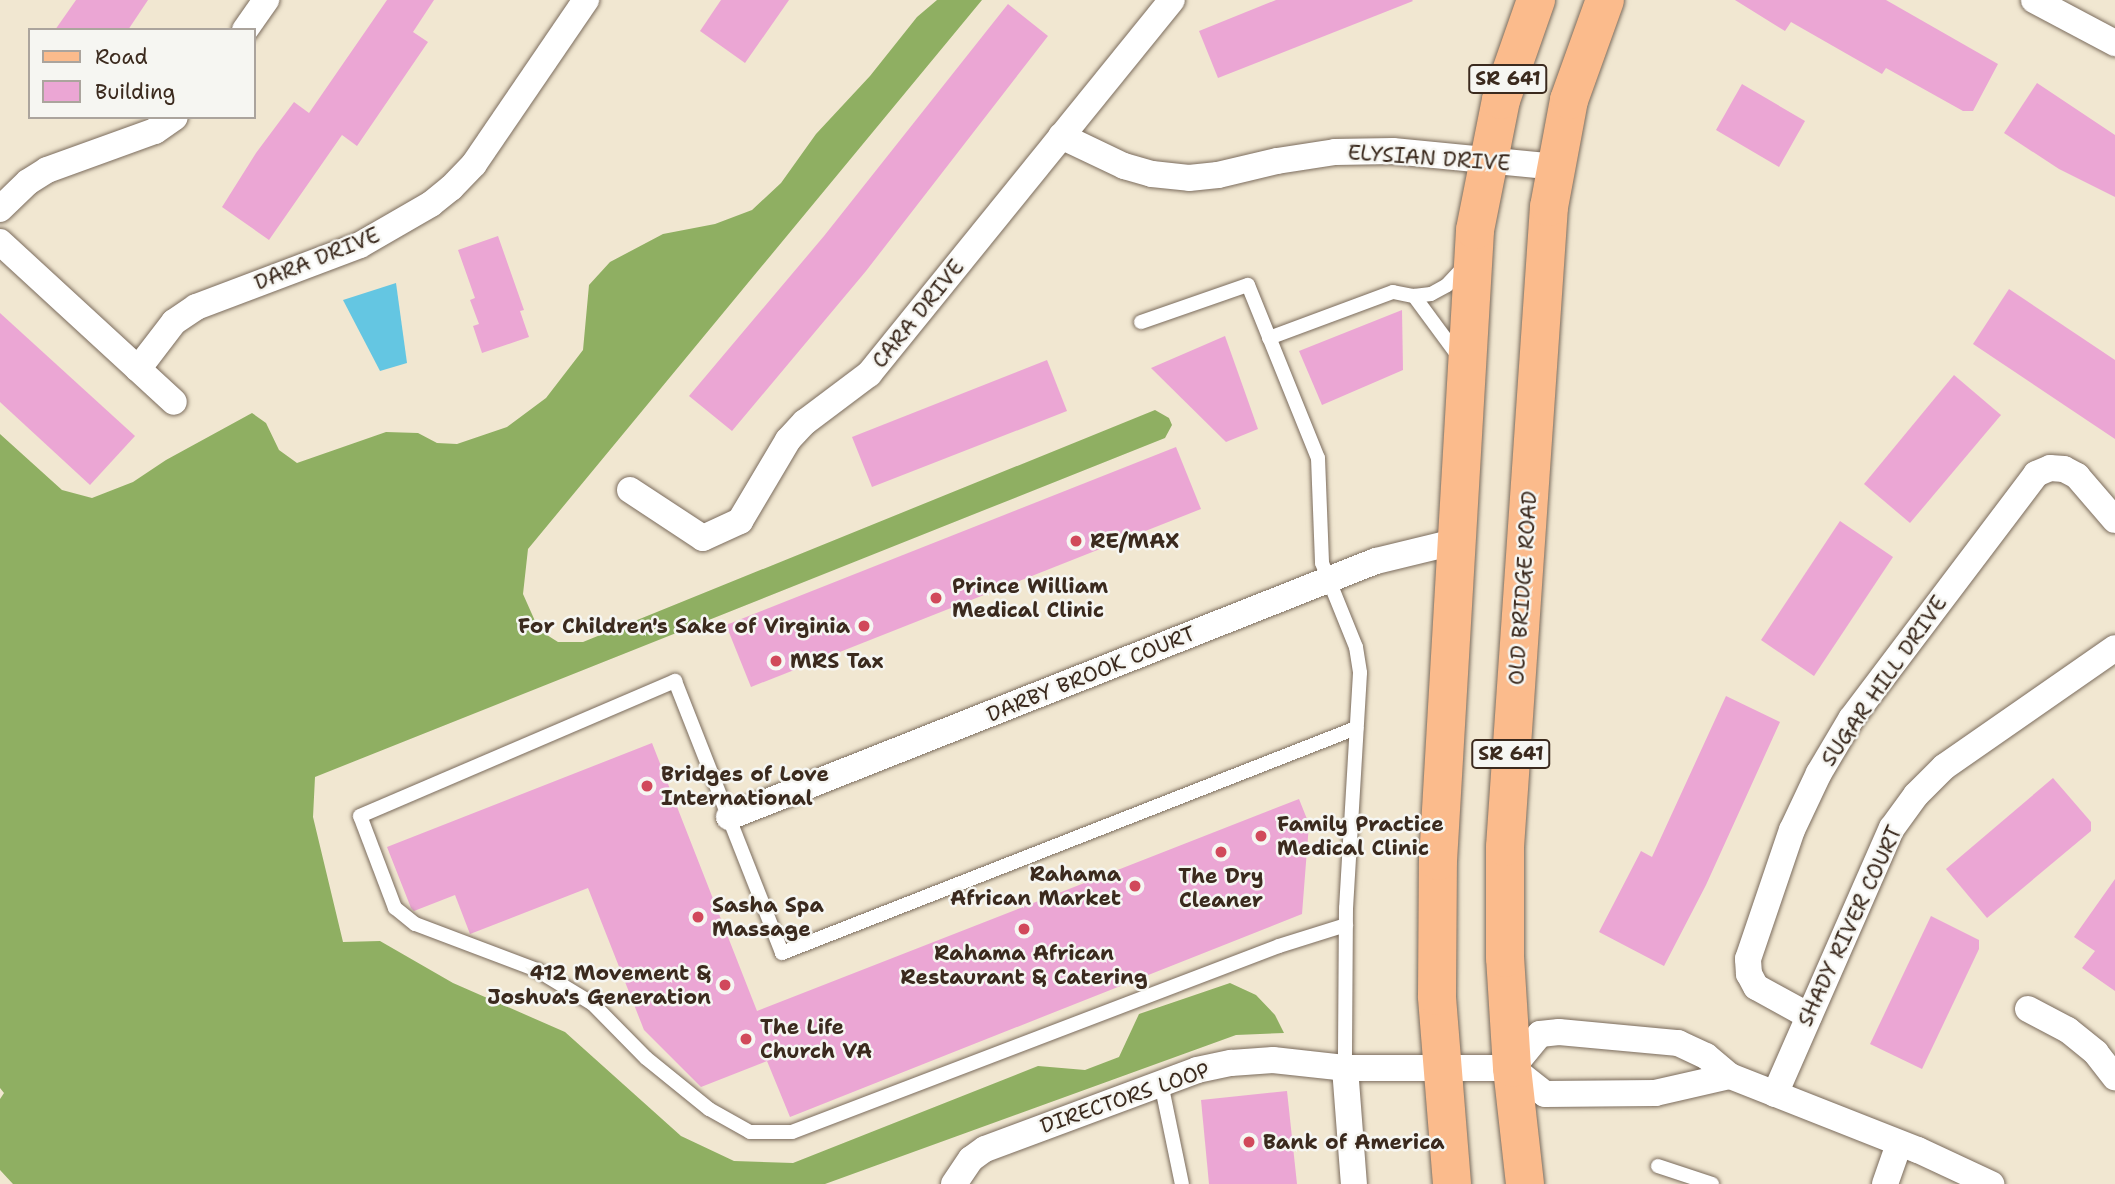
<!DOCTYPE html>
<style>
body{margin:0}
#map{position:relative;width:2115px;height:1184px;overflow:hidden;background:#f1e7d1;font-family:"Shantell Sans",sans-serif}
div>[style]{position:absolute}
.forest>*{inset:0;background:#8faf62}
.water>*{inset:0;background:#64c6e2}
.building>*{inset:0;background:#eba6d4}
.roads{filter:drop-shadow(0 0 2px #7b6c5d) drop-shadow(0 0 2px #7b6c5d)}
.lane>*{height:14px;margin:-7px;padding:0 7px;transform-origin:7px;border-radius:7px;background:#fff}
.street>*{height:26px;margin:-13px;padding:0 13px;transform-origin:13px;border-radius:13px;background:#fff}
.primary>*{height:38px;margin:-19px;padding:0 19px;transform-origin:19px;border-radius:19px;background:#fbbb8c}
.dots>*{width:19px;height:19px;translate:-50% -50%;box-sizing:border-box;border:4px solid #f6f6f2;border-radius:50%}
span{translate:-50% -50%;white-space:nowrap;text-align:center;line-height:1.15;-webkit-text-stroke:5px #f6f6f2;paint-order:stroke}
.shield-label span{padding:2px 5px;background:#f6f6f2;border:2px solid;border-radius:5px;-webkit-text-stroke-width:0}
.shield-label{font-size:19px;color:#3b2a1e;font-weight:700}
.street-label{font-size:21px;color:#3b2a1e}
.poi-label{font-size:21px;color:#3b2a1e;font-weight:700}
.left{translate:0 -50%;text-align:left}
.right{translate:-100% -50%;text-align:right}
.legend{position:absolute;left:28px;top:28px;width:228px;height:91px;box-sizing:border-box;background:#f6f6f2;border:2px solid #aba49d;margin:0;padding:9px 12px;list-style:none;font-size:21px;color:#3b2a1e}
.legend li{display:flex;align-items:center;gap:14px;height:35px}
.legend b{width:35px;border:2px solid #aba49d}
</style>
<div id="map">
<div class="forest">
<i style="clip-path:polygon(937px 0,982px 0,528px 549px,523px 594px,539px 630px,558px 642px,583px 642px,1155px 410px,1169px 418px,1172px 425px,1165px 438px,315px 777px,313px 817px,343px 942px,380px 941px,453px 983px,565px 1032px,681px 1136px,734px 1161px,793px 1163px,1038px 1066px,1085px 1070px,1119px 1057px,1139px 1014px,1230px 983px,1256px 995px,1275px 1015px,1284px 1033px,1236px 1035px,825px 1184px,13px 1184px,0 1170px,0 1099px,4px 1093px,0 1088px,0 434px,62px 490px,92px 498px,133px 482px,166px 460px,252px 413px,266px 423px,279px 450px,297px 463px,386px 432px,418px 433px,437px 443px,457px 444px,507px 427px,546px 398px,583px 350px,589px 285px,610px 262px,663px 234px,715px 224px,752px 210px,781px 183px,816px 134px,870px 76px,917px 17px)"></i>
</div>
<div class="water">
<i style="clip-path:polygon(396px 283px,407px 363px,380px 371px,343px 300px)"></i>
</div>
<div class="building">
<i style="clip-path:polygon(76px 0,148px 0,128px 30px,55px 30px)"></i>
<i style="clip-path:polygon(387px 0,434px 0,413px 32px,428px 42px,357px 146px,342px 135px,269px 240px,222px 207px,256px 153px,294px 102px,309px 113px)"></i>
<i style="clip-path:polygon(721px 0,789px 0,745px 63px,700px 31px)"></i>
<i style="clip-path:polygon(1276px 0,1412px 0,1413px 1px,1218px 78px,1199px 31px)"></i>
<i style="clip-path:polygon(1735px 0,1886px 0,1998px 64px,1973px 111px,1963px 111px,1886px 68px,1882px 74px,1791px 22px,1785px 31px)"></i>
<i style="clip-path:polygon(1008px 4px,1048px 36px,866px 271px,732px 431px,689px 396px,824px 236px)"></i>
<i style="clip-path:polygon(2037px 83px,2115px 135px,2115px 197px,2059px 169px,2004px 133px)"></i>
<i style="clip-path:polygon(1742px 84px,1805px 121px,1779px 167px,1716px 130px)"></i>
<i style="clip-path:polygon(498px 236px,524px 310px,520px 311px,529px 337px,482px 353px,473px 326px,479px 324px,470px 300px,475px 298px,458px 250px)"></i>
<i style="clip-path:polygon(2009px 289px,2115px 360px,2115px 439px,1973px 344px)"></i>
<i style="clip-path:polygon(1402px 310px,1403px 370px,1322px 405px,1299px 351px)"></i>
<i style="clip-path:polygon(0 313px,135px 436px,90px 485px,0 402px)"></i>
<i style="clip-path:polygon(1225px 336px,1258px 429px,1226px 442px,1151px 368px)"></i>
<i style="clip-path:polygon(1047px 360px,1067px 411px,872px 487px,852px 437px)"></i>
<i style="clip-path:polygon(1954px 375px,2001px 415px,1910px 523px,1864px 484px)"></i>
<i style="clip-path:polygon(1176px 447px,1201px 509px,751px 687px,726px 625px)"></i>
<i style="clip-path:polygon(1840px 521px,1893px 557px,1814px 676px,1761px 640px)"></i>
<i style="clip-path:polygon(1726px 696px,1780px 722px,1706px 885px,1664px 966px,1599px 932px,1641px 851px,1652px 857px)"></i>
<i style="clip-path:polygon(652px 743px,757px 1011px,1299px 799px,1309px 824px,1302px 914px,790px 1117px,767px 1061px,701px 1087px,644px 1030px,588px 888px,470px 934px,455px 895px,414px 911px,411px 908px,387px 847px)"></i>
<i style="clip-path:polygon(2053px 778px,2091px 822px,2091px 831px,1987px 918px,1946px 869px)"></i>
<i style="clip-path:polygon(2115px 879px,2115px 991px,2082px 968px,2095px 951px,2074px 937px)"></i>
<i style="clip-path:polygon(1931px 916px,1979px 940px,1979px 949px,1922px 1069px,1870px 1044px)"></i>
<i style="clip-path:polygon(1287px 1091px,1297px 1184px,1209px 1184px,1201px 1100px)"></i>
</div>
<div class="roads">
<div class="lane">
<i style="left:1414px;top:296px;width:76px;rotate:53.6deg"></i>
<i style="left:1141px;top:322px;width:113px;rotate:-19.1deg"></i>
<i style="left:1248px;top:285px;width:187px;rotate:68deg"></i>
<i style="left:1318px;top:458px;width:105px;rotate:87.8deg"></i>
<i style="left:1322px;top:563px;width:91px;rotate:68deg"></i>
<i style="left:1356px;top:647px;width:26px;rotate:81deg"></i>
<i style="left:1360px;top:673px;width:235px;rotate:93.4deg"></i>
<i style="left:1346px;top:908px;width:160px;rotate:90.4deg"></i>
<i style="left:1269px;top:338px;width:132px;rotate:-20.4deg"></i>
<i style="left:1393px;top:292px;width:21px;rotate:11deg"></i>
<i style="left:1414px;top:296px;width:17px;rotate:-7deg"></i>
<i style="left:1431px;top:294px;width:18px;rotate:-29deg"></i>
<i style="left:1447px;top:285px;width:25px;rotate:-47deg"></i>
<i style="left:1346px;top:925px;width:70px;rotate:162.6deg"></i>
<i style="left:1279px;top:946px;width:521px;rotate:159.1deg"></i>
<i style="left:792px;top:1132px;width:42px;rotate:180deg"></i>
<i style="left:750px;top:1132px;width:47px;rotate:-150.7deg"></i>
<i style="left:709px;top:1109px;width:81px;rotate:-141deg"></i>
<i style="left:646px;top:1058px;width:76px;rotate:-134.5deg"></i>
<i style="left:593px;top:1004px;width:66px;rotate:-148.7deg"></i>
<i style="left:537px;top:970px;width:130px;rotate:-159.3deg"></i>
<i style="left:415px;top:924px;width:26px;rotate:-141deg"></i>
<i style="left:395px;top:908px;width:98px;rotate:-110.8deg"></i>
<i style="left:360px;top:816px;width:343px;rotate:-23.2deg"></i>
<i style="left:675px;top:681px;width:292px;rotate:68.5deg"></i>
<i style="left:782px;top:953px;width:617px;rotate:-21.4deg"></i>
<i style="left:1161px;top:1083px;width:103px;rotate:78.3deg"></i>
<i style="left:1658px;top:1166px;width:57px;rotate:18.4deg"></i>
</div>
<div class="street">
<i style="left:2034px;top:0;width:92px;rotate:28deg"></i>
<i style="left:245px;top:30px;width:37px;rotate:-55deg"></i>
<i style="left:1061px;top:136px;width:70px;rotate:25.5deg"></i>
<i style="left:1124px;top:166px;width:29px;rotate:16deg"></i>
<i style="left:1152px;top:174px;width:37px;rotate:6deg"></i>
<i style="left:1189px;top:178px;width:29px;rotate:-6deg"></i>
<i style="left:1218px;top:175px;width:61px;rotate:-13.3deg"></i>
<i style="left:1277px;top:161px;width:59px;rotate:-8.8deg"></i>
<i style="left:1335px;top:152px;width:58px;rotate:-1deg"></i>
<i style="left:1393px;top:151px;width:163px;rotate:5.6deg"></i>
<i style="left:0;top:209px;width:39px;rotate:-44deg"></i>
<i style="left:28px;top:182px;width:22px;rotate:-32deg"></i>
<i style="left:47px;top:170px;width:115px;rotate:-19.9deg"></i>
<i style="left:155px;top:131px;width:24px;rotate:-35deg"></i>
<i style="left:0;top:242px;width:236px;rotate:42.6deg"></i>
<i style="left:138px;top:369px;width:59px;rotate:-52.5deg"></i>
<i style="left:174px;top:322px;width:27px;rotate:-34deg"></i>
<i style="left:196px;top:307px;width:175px;rotate:-20.7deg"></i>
<i style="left:360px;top:245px;width:82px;rotate:-30deg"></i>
<i style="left:431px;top:204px;width:26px;rotate:-39deg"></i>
<i style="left:451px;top:188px;width:33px;rotate:-46deg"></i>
<i style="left:474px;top:164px;width:199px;rotate:-55.7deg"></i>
<i style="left:630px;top:490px;width:87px;rotate:33.3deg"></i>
<i style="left:703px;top:538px;width:41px;rotate:-24.7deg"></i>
<i style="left:740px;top:521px;width:94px;rotate:-59.3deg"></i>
<i style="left:788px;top:440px;width:25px;rotate:-47deg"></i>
<i style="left:805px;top:422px;width:80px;rotate:-36.9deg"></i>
<i style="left:869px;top:374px;width:481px;rotate:-51deg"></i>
<i style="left:729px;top:817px;width:696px;rotate:-21.59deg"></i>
<i style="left:1376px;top:561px;width:84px;rotate:-13.7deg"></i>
<i style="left:2028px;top:1009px;width:45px;rotate:27.7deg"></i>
<i style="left:2068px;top:1030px;width:36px;rotate:39deg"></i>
<i style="left:2096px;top:1053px;width:31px;rotate:52deg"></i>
<i style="left:1809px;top:1016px;width:60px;rotate:-151.3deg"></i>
<i style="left:1756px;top:987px;width:15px;rotate:-118deg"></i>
<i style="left:1749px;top:974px;width:15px;rotate:-94deg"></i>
<i style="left:1748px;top:959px;width:136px;rotate:-71.2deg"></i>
<i style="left:1792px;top:830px;width:63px;rotate:-64.7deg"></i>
<i style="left:1819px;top:773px;width:63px;rotate:-59.3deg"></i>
<i style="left:1851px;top:719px;width:307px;rotate:-52.9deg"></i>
<i style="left:2036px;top:474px;width:15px;rotate:-23deg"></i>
<i style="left:2050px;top:468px;width:14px;rotate:4deg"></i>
<i style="left:2064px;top:469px;width:15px;rotate:28deg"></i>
<i style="left:2077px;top:476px;width:58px;rotate:49.2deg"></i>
<i style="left:1345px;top:1068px;width:116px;rotate:85.6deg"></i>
<i style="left:1512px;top:1068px;width:44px;rotate:-50.5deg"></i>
<i style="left:1540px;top:1034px;width:19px;rotate:-6deg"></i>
<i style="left:1559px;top:1032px;width:120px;rotate:5.3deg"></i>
<i style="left:1678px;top:1043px;width:31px;rotate:25deg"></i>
<i style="left:1706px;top:1056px;width:31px;rotate:40deg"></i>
<i style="left:1730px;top:1076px;width:202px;rotate:21.5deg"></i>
<i style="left:1918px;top:1150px;width:81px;rotate:25deg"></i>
<i style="left:1775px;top:1094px;width:291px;rotate:-66.3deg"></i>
<i style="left:1892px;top:828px;width:41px;rotate:-54deg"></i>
<i style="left:1916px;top:795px;width:40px;rotate:-45deg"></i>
<i style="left:1944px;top:767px;width:208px;rotate:-34.8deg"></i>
<i style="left:954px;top:1184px;width:30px;rotate:-56deg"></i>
<i style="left:971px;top:1159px;width:17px;rotate:-36deg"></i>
<i style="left:985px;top:1149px;width:226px;rotate:-20.4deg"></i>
<i style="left:1197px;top:1070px;width:35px;rotate:-12deg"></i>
<i style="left:1231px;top:1063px;width:42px;rotate:-4.1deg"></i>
<i style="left:1273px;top:1060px;width:72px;rotate:6.3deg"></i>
<i style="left:1345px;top:1068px;width:167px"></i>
<i style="left:1512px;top:1068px;width:42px;rotate:38.2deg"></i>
<i style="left:1545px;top:1094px;width:110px;rotate:-0.5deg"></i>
<i style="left:1655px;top:1093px;width:77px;rotate:-12.8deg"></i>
<i style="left:1885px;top:1184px;width:42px;rotate:-70.7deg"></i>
</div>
<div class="primary">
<i style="left:1452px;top:1184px;width:189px;rotate:-94.6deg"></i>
<i style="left:1437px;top:996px;width:135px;rotate:-89.6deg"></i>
<i style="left:1438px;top:861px;width:632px;rotate:-86.64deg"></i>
<i style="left:1475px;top:230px;width:133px;rotate:-78.7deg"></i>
<i style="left:1501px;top:100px;width:106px;rotate:-70.7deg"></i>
<i style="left:1525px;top:1184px;width:117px;rotate:-96.4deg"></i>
<i style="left:1512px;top:1068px;width:110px;rotate:-93.6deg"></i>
<i style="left:1505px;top:958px;width:111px;rotate:-90deg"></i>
<i style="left:1505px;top:847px;width:642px;rotate:-86.07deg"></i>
<i style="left:1549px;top:207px;width:109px;rotate:-79.4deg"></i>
<i style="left:1569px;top:100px;width:106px;rotate:-70.2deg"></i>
</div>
</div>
<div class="dots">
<i style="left:1076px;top:541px;background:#d1495b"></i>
<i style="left:936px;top:598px;background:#d1495b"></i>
<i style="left:864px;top:626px;background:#d1495b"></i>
<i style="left:776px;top:661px;background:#d1495b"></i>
<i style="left:647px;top:786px;background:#d1495b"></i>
<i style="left:1261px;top:836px;background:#d1495b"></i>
<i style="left:1221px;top:852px;background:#d1495b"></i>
<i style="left:1135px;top:886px;background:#d1495b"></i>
<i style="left:698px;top:917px;background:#d1495b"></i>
<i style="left:1024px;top:929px;background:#d1495b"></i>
<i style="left:725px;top:985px;background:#d1495b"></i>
<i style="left:746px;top:1039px;background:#d1495b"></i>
<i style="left:1249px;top:1142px;background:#d1495b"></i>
</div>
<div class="shield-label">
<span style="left:1508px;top:79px">SR 641</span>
<span style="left:1511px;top:754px">SR 641</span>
</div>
<div class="street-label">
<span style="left:1429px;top:158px;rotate:4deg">ELYSIAN DRIVE</span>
<span style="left:317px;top:259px;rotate:-22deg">DARA DRIVE</span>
<span style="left:918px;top:314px;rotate:-51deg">CARA DRIVE</span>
<span style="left:1523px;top:588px;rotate:-86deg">OLD BRIDGE ROAD</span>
<span style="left:1091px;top:674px;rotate:-22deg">DARBY BROOK COURT</span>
<span style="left:1884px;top:681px;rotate:-55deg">SUGAR HILL DRIVE</span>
<span style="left:1850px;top:926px;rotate:-65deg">SHADY RIVER COURT</span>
<span style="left:1125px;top:1098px;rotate:-19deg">DIRECTORS LOOP</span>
</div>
<div class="poi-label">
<span class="left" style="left:1090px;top:541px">RE/MAX</span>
<span class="left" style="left:952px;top:598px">Prince William<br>Medical Clinic</span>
<span class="right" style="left:850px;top:626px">For Children's Sake of Virginia</span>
<span class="left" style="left:790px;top:661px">MRS Tax</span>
<span class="left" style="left:661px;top:786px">Bridges of Love<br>International</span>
<span class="left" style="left:1277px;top:836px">Family Practice<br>Medical Clinic</span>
<span class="right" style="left:1121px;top:886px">Rahama<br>African Market</span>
<span style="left:1221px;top:888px">The Dry<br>Cleaner</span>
<span class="left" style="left:712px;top:917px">Sasha Spa<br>Massage</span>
<span style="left:1024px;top:965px">Rahama African<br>Restaurant &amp; Catering</span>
<span class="right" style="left:711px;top:985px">412 Movement &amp;<br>Joshua's Generation</span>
<span class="left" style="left:760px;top:1039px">The Life<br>Church VA</span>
<span class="left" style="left:1263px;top:1142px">Bank of America</span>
</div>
<ul class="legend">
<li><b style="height:9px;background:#fbbb8c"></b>Road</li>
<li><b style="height:19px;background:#eba6d4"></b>Building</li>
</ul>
</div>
